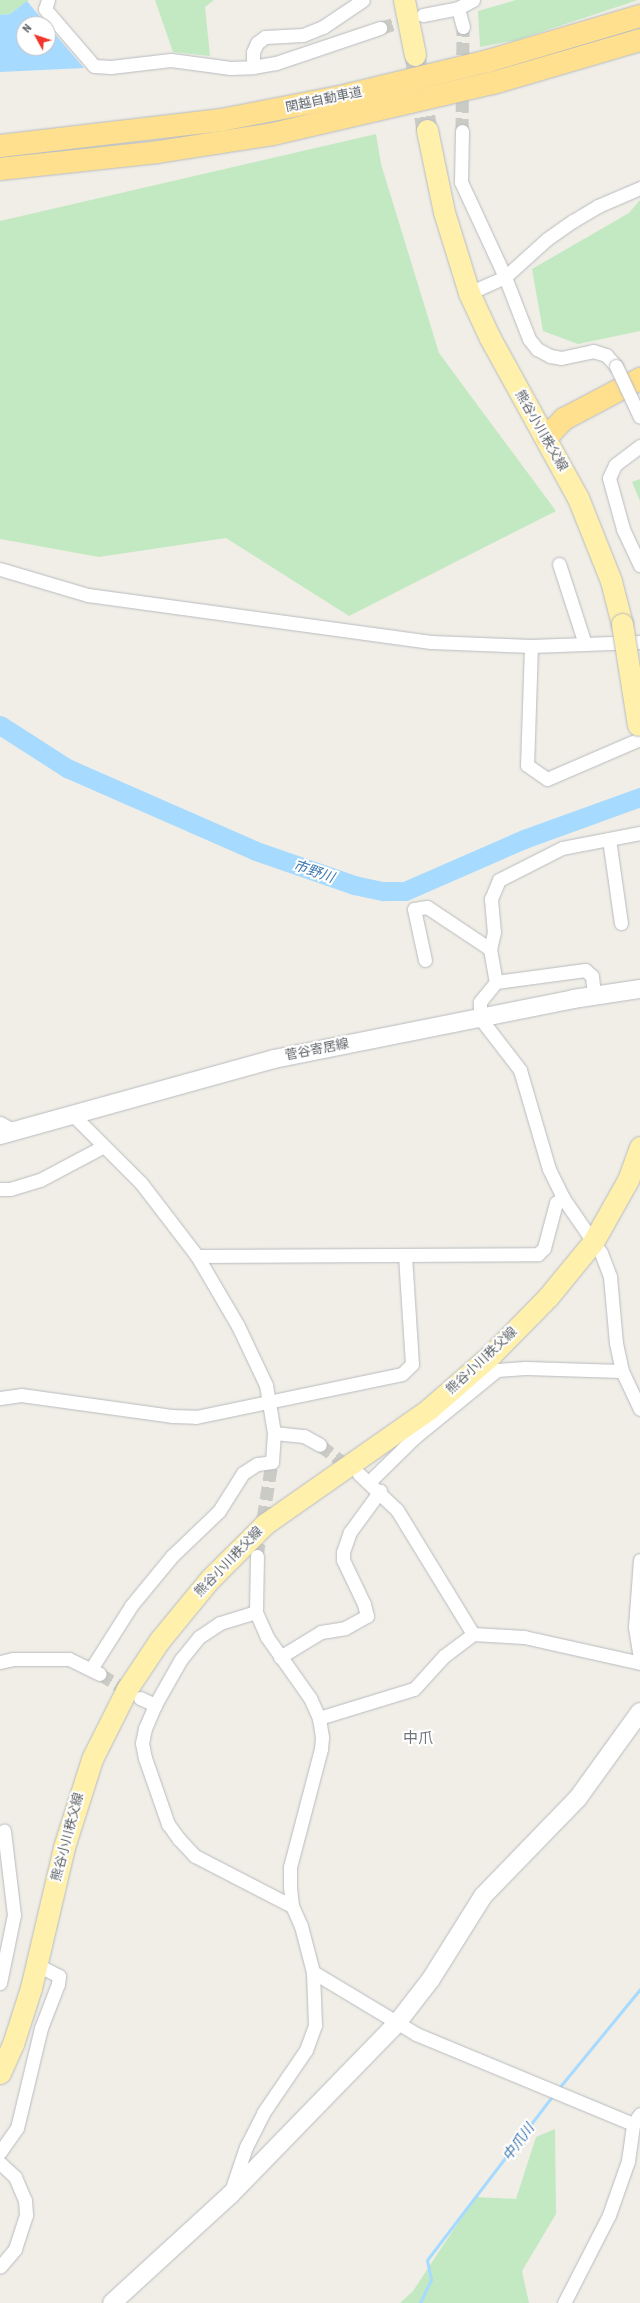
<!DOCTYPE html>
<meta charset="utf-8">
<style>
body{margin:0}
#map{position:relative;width:640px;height:2303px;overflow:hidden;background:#f0eee6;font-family:"Roboto Condensed","Noto Sans JP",sans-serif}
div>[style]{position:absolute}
.green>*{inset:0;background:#c2e9c1}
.water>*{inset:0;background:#a7daff}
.stream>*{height:3px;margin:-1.5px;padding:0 1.5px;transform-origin:1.5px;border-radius:1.5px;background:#a7daff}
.river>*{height:19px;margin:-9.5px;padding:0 9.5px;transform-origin:9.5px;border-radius:9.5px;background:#a7daff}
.street-tunnel>*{height:13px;margin-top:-6.5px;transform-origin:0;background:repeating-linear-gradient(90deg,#cbcbc6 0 13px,transparent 0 19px)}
.primary-tunnel>*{height:21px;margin-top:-10.5px;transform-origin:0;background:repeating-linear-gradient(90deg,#cbcbc6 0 21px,transparent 0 31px)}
.roads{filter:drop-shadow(0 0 1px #b8bbc0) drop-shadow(0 0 1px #b8bbc0)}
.street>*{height:13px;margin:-6.5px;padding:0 6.5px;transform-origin:6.5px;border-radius:6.5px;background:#fff}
.secondary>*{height:18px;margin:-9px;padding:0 9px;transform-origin:9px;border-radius:9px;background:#fff}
.primary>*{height:21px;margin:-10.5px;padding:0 10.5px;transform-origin:10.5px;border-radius:10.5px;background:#fff0ac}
.highway>*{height:22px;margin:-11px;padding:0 11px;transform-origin:11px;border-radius:11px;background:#ffe08e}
.bridges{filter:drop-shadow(0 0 1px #b8bbc0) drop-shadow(0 0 1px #b8bbc0)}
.street-bridge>*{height:13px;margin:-6.5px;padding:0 6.5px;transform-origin:6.5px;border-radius:6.5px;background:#fff}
.primary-bridge>*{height:21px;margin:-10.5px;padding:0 10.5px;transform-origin:10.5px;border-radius:10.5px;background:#fff0ac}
span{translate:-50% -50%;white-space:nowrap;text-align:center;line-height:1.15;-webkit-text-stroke:4px #fff;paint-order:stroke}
.street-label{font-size:13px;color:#5d6267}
.water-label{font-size:14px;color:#3b75ae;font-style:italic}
.quarter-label{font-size:15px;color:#6e7479}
.north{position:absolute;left:16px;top:16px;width:40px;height:40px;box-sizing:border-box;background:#fff;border:1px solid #bec0c2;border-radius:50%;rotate:310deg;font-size:11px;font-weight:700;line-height:16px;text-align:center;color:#5d6267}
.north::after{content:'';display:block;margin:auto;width:14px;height:18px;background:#f2352a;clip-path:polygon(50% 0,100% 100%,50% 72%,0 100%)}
</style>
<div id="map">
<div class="green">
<i style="clip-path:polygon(0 0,29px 0,10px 14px,0 15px)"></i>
<i style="clip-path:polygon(155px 0,214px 0,205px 7px,210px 56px,173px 52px)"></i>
<i style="clip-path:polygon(516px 0,638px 0,517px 40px,480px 47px,478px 11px)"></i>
<i style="clip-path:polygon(376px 134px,381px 164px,439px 353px,556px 511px,349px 616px,226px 538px,99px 557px,0 539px,0 221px)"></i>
<i style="clip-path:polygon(640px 200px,640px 331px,578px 344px,543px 331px,532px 269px,629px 213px)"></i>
<i style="clip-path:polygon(640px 479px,640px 501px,632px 482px)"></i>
<i style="clip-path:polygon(555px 2129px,556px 2214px,522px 2271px,529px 2303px,400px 2303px,413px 2291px,475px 2197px,516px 2199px,536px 2137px)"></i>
</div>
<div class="water">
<i style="clip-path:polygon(27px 1px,46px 24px,24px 24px,24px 48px,48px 48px,48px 26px,84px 68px,0 72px,0 15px,10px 14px)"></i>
</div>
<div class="stream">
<i style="left:558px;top:2089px;width:129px;rotate:-50.6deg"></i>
<i style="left:420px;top:2303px;width:26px;rotate:-65deg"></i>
<i style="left:431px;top:2279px;width:19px;rotate:-102deg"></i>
<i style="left:427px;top:2260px;width:208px;rotate:-52.6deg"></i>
</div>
<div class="river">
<i style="left:0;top:725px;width:80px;rotate:32.7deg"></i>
<i style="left:67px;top:768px;width:206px;rotate:23.7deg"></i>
<i style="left:256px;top:851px;width:104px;rotate:19.1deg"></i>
<i style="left:354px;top:885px;width:30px;rotate:12deg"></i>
<i style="left:383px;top:891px;width:22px"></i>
<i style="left:405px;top:891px;width:130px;rotate:-23.6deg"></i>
<i style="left:524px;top:839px;width:123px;rotate:-19.9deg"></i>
</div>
<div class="street-tunnel">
<i style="left:380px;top:28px;width:36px;rotate:-16deg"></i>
<i style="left:462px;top:131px;width:104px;rotate:-89.4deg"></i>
<i style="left:320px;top:1445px;width:40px;rotate:37deg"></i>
<i style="left:257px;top:1556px;width:95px;rotate:-80.9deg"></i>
<i style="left:100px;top:1674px;width:39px;rotate:31deg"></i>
</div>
<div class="primary-tunnel">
<i style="left:415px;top:55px;width:76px;rotate:80.9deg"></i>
</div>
<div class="roads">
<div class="street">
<i style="left:48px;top:0;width:9px;rotate:108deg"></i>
<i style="left:45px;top:9px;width:75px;rotate:49.3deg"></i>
<i style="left:94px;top:66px;width:17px;rotate:3deg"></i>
<i style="left:111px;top:67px;width:60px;rotate:-6.7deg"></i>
<i style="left:171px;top:60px;width:60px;rotate:7.7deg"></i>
<i style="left:230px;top:68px;width:23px;rotate:-2deg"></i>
<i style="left:253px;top:67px;width:23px;rotate:-10deg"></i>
<i style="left:276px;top:63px;width:110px;rotate:-18.6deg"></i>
<i style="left:423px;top:15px;width:36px;rotate:-11deg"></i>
<i style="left:463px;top:27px;width:20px;rotate:-105deg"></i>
<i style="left:458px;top:8px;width:17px;rotate:-28deg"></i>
<i style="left:253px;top:67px;width:15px;rotate:-90deg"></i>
<i style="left:253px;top:52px;width:10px;rotate:-66deg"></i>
<i style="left:257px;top:43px;width:10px;rotate:-37deg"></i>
<i style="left:265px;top:37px;width:38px;rotate:-3deg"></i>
<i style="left:303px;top:35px;width:22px;rotate:-22deg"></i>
<i style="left:323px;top:27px;width:48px;rotate:-34deg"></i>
<i style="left:462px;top:131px;width:51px;rotate:91.1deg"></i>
<i style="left:461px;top:182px;width:105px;rotate:65.1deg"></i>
<i style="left:505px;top:277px;width:66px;rotate:68.8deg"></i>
<i style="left:529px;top:339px;width:13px;rotate:51deg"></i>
<i style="left:537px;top:349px;width:15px;rotate:28deg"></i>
<i style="left:550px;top:356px;width:11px;rotate:10deg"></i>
<i style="left:561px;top:358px;width:33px;rotate:-12deg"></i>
<i style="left:593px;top:351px;width:14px;rotate:17deg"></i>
<i style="left:606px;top:355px;width:15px;rotate:48deg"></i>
<i style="left:469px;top:293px;width:39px;rotate:-24deg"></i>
<i style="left:505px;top:277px;width:57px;rotate:-42.1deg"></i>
<i style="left:547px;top:239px;width:32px;rotate:-35deg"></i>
<i style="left:573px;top:221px;width:29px;rotate:-31deg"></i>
<i style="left:598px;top:206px;width:46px;rotate:-23.2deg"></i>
<i style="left:640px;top:446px;width:31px;rotate:143deg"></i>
<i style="left:615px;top:465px;width:14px;rotate:115deg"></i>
<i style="left:609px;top:478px;width:53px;rotate:74.6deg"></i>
<i style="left:623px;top:529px;width:40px;rotate:65deg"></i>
<i style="left:559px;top:564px;width:84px;rotate:72deg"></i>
<i style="left:0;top:569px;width:92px;rotate:16.5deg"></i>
<i style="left:88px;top:595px;width:346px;rotate:7.8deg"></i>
<i style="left:431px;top:642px;width:100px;rotate:2.3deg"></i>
<i style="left:531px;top:646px;width:109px;rotate:-2.1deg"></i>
<i style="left:531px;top:646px;width:119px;rotate:91.9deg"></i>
<i style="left:527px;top:765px;width:24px;rotate:35deg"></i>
<i style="left:547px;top:779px;width:101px;rotate:-23.3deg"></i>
<i style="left:640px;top:833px;width:79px;rotate:169.1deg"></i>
<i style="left:562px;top:848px;width:71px;rotate:153.1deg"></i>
<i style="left:499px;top:880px;width:21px;rotate:113deg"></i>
<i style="left:491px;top:899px;width:33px;rotate:85deg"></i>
<i style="left:494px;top:932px;width:17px;rotate:103deg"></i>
<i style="left:490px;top:949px;width:34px;rotate:80deg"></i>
<i style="left:496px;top:982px;width:26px;rotate:129deg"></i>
<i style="left:480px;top:1002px;width:16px;rotate:90deg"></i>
<i style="left:480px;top:1018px;width:66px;rotate:52.4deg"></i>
<i style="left:520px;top:1070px;width:103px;rotate:73.7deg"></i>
<i style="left:549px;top:1169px;width:32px;rotate:64deg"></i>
<i style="left:563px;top:1198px;width:67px;rotate:55.4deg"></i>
<i style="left:601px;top:1253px;width:26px;rotate:69deg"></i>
<i style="left:610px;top:1277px;width:66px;rotate:84.8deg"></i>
<i style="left:616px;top:1343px;width:29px;rotate:78deg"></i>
<i style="left:622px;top:1371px;width:42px;rotate:64.7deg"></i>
<i style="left:609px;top:839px;width:85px;rotate:81.9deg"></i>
<i style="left:425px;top:960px;width:52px;rotate:-102.2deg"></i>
<i style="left:414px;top:909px;width:13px;rotate:-9deg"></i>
<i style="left:427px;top:907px;width:76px;rotate:33.7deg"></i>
<i style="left:496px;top:982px;width:90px;rotate:-7.7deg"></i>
<i style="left:585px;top:970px;width:9px;rotate:41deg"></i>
<i style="left:592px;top:976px;width:20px;rotate:84deg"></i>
<i style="left:73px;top:1115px;width:96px;rotate:45deg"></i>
<i style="left:141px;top:1183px;width:92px;rotate:52.5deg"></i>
<i style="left:197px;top:1256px;width:81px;rotate:59.6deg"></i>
<i style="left:238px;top:1326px;width:65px;rotate:64.6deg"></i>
<i style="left:266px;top:1385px;width:49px;rotate:80.5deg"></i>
<i style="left:274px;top:1433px;width:29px;rotate:94deg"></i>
<i style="left:272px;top:1462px;width:15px;rotate:172deg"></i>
<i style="left:257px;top:1464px;width:17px;rotate:147deg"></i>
<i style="left:243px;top:1473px;width:45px;rotate:122.3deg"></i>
<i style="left:219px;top:1511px;width:65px;rotate:136.2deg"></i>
<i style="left:172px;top:1556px;width:65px;rotate:129.4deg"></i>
<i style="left:131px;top:1606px;width:75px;rotate:122.4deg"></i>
<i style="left:0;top:1123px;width:16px;rotate:30deg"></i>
<i style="left:0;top:1189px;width:10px"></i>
<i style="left:10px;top:1189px;width:31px;rotate:-17deg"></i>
<i style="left:40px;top:1180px;width:72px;rotate:-28deg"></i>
<i style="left:197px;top:1256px;width:341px;rotate:-0.3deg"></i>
<i style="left:538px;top:1254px;width:8px;rotate:-45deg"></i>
<i style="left:544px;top:1248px;width:47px;rotate:-75.1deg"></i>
<i style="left:556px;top:1203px;width:9px;rotate:-36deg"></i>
<i style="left:0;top:1398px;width:21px;rotate:-8deg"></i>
<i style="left:21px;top:1395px;width:152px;rotate:7.9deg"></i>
<i style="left:172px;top:1416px;width:24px;rotate:2deg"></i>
<i style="left:196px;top:1417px;width:210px;rotate:-11.8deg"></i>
<i style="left:402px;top:1374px;width:14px;rotate:-45deg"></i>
<i style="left:412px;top:1364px;width:109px;rotate:-93.7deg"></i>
<i style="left:274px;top:1433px;width:30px;rotate:6deg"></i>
<i style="left:304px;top:1436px;width:18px;rotate:29deg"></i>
<i style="left:359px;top:1474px;width:52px;rotate:43.5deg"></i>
<i style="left:397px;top:1510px;width:145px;rotate:58.5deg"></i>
<i style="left:369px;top:1482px;width:64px;rotate:-44.4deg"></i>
<i style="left:415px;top:1437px;width:106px;rotate:-39.3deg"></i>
<i style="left:497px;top:1370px;width:28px;rotate:-4deg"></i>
<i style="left:525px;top:1368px;width:97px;rotate:1.8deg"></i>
<i style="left:640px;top:1560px;width:67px;rotate:94.3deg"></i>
<i style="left:635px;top:1627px;width:33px;rotate:81deg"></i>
<i style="left:256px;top:1612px;width:38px;rotate:163deg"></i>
<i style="left:220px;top:1623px;width:25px;rotate:146deg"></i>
<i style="left:199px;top:1637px;width:28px;rotate:129deg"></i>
<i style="left:181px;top:1659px;width:53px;rotate:119.5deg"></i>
<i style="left:155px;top:1705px;width:25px;rotate:113deg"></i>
<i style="left:145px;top:1728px;width:15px;rotate:101deg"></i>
<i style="left:142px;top:1743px;width:15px;rotate:79deg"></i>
<i style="left:145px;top:1758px;width:70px;rotate:70.8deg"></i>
<i style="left:168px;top:1824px;width:19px;rotate:54deg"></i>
<i style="left:179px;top:1839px;width:23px;rotate:47deg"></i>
<i style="left:195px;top:1856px;width:109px;rotate:27.3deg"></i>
<i style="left:280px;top:1657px;width:48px;rotate:-31.4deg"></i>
<i style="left:321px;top:1632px;width:24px;rotate:-9deg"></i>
<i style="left:345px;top:1628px;width:25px;rotate:-29deg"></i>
<i style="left:367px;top:1616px;width:12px;rotate:-104deg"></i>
<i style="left:364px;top:1604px;width:49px;rotate:-115.5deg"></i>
<i style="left:343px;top:1560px;width:8px;rotate:-90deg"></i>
<i style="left:343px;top:1552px;width:21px;rotate:-71deg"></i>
<i style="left:350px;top:1532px;width:51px;rotate:-53.8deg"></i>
<i style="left:0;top:1662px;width:13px;rotate:-13deg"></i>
<i style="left:13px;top:1659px;width:56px"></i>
<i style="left:69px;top:1659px;width:34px;rotate:26deg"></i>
<i style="left:140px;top:1698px;width:17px;rotate:25deg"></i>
<i style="left:319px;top:1718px;width:99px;rotate:-17deg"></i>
<i style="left:414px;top:1689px;width:45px;rotate:-47.7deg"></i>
<i style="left:444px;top:1656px;width:36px;rotate:-37deg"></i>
<i style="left:473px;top:1634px;width:51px;rotate:3.4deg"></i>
<i style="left:524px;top:1637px;width:119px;rotate:12.6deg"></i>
<i style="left:313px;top:1972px;width:120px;rotate:31deg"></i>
<i style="left:416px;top:2034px;width:235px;rotate:22.5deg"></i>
<i style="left:0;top:1983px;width:69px;rotate:-78.4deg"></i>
<i style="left:14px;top:1915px;width:85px;rotate:-96.8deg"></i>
<i style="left:0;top:2152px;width:29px;rotate:-55deg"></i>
<i style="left:17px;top:2128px;width:103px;rotate:-76.5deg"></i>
<i style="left:41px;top:2028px;width:47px;rotate:-68.9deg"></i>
<i style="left:58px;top:1984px;width:8px;rotate:-83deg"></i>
<i style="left:59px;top:1976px;width:25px;rotate:-153deg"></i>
<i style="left:0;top:2163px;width:21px;rotate:43deg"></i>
<i style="left:15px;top:2177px;width:25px;rotate:67deg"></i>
<i style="left:25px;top:2200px;width:15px;rotate:86deg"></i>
<i style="left:26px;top:2215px;width:36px;rotate:108deg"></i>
<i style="left:15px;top:2249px;width:23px;rotate:130deg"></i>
<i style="left:231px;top:2191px;width:46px;rotate:-71.2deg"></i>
<i style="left:246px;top:2147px;width:38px;rotate:-63deg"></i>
<i style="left:263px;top:2113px;width:76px;rotate:-55.7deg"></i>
<i style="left:306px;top:2050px;width:27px;rotate:-70deg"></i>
<i style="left:315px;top:2025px;width:53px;rotate:-92.2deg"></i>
<i style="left:313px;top:1972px;width:48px;rotate:-104.6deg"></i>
<i style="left:301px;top:1926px;width:22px;rotate:-114deg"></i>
<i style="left:292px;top:1906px;width:20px;rotate:-96deg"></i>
<i style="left:290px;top:1886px;width:19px;rotate:-90deg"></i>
<i style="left:290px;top:1867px;width:122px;rotate:-75.3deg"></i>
<i style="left:321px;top:1749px;width:12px;rotate:-85deg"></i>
<i style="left:322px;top:1737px;width:19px;rotate:-99deg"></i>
<i style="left:319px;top:1718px;width:22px;rotate:-114deg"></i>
<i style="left:310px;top:1698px;width:75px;rotate:-125.2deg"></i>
<i style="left:267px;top:1637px;width:27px;rotate:-114deg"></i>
<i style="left:256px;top:1612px;width:56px;rotate:-89deg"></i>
<i style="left:564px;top:2303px;width:99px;rotate:-62.9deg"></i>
<i style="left:609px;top:2215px;width:57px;rotate:-70.6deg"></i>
<i style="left:628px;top:2161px;width:37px;rotate:-82deg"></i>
<i style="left:633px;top:2124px;width:12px;rotate:-55deg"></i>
</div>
<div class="secondary">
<i style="left:0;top:1135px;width:284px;rotate:-15.5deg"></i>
<i style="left:274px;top:1059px;width:305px;rotate:-11.3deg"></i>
<i style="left:573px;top:999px;width:68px;rotate:-8.5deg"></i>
<i style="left:112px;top:2303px;width:160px;rotate:-42.5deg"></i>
<i style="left:230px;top:2195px;width:240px;rotate:-45.8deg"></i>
<i style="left:397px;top:2023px;width:56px;rotate:-52.3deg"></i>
<i style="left:431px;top:1979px;width:98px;rotate:-57.9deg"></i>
<i style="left:483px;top:1896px;width:136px;rotate:-45.9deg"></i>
<i style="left:578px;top:1798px;width:106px;rotate:-54.2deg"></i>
</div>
<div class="primary">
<i style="left:404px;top:0;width:56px;rotate:78.7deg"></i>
<i style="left:427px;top:130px;width:84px;rotate:78.3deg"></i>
<i style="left:444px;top:212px;width:85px;rotate:72.8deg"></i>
<i style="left:469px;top:293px;width:50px;rotate:65deg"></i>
<i style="left:490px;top:338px;width:183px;rotate:61.2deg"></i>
<i style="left:578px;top:498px;width:89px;rotate:68.3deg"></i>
<i style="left:611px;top:581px;width:44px;rotate:75.7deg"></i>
<i style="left:0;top:2073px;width:32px;rotate:-66deg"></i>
<i style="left:13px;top:2044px;width:59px;rotate:-72.2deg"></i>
<i style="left:31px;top:1988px;width:145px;rotate:-76.8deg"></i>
<i style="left:64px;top:1847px;width:92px;rotate:-72.3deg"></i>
<i style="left:92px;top:1759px;width:78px;rotate:-63.4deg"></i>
<i style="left:127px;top:1689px;width:58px;rotate:-56.3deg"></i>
<i style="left:159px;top:1641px;width:80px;rotate:-50.6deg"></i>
<i style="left:210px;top:1579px;width:78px;rotate:-45deg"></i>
<i style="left:265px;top:1524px;width:200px;rotate:-35deg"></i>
<i style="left:429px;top:1409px;width:84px;rotate:-41.1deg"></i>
<i style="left:492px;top:1354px;width:80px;rotate:-45.5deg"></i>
<i style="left:548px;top:1297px;width:71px;rotate:-50.7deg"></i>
<i style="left:593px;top:1242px;width:71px;rotate:-60.6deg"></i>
<i style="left:628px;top:1180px;width:35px;rotate:-70deg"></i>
</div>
<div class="highway">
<i style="left:0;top:146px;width:223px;rotate:-6.7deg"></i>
<i style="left:221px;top:120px;width:120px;rotate:-11deg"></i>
<i style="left:339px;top:97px;width:153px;rotate:-13.6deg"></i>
<i style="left:488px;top:61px;width:159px;rotate:-16.5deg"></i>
<i style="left:0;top:169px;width:159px;rotate:-6.1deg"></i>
<i style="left:158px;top:152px;width:116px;rotate:-8.9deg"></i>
<i style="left:273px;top:134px;width:226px;rotate:-13.1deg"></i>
<i style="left:493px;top:83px;width:153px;rotate:-16.3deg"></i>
<i style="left:547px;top:437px;width:25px;rotate:-47deg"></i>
<i style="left:564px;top:419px;width:86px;rotate:-27.8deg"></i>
</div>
</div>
<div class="bridges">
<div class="street-bridge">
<i style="left:616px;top:366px;width:56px;rotate:64.8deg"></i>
</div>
<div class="primary-bridge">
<i style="left:622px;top:624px;width:102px;rotate:81deg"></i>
</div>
</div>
<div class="street-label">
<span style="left:324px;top:100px;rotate:-12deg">関越自動車道</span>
<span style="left:541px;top:431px;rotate:60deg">熊谷小川秩父線</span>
<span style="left:317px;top:1050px;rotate:-11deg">菅谷寄居線</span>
<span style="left:482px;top:1361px;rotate:-43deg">熊谷小川秩父線</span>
<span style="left:229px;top:1562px;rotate:-46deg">熊谷小川秩父線</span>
<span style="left:68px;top:1837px;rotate:-75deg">熊谷小川秩父線</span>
</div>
<div class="water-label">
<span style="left:314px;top:871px;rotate:19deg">市野川</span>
<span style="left:518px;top:2142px;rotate:-53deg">中爪川</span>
</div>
<div class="quarter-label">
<span style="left:418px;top:1739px">中爪</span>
</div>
<div class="north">N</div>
</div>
